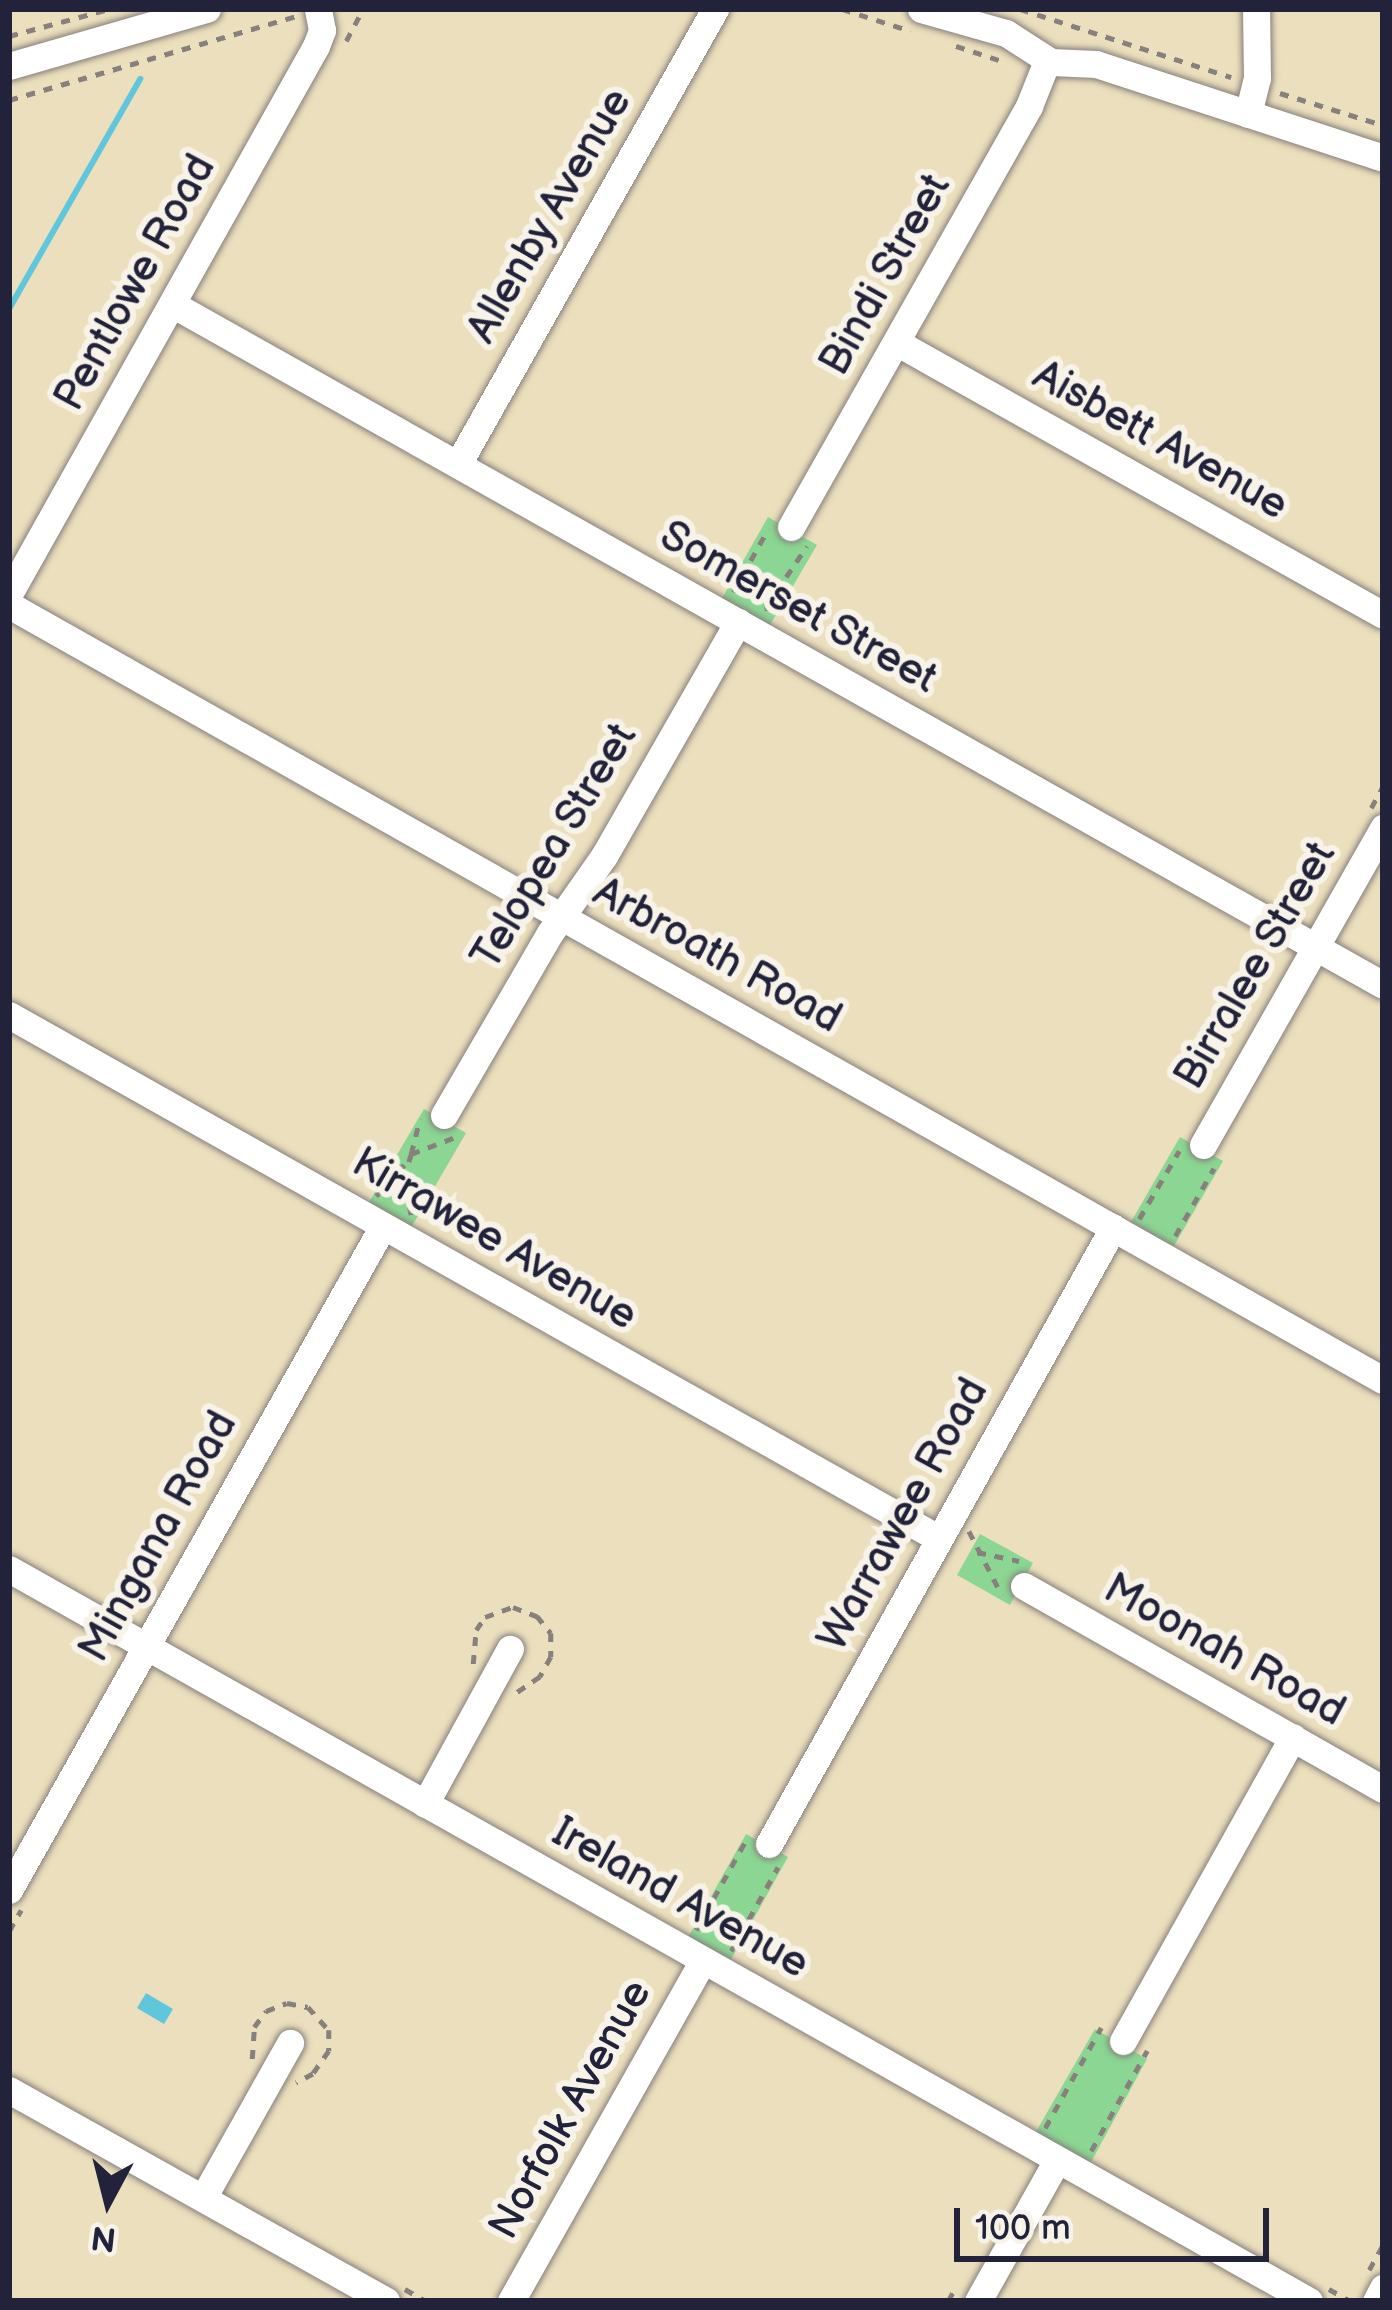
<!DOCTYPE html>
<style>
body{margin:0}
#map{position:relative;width:1392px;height:2310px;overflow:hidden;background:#ecdfbd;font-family:"Balsamiq Sans",sans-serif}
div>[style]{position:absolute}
.green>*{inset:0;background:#8bd693}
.water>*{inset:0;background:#5fc6dc}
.stream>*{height:6px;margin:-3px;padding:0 3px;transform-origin:3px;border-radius:3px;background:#5fc6dc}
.path>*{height:4.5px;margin-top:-2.25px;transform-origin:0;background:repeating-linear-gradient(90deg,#87807c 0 9px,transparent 0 18px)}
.roads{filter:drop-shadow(0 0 3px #87807c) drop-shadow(0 0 3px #87807c)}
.minor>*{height:27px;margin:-13.5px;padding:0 13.5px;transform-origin:13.5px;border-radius:13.5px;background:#fff}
span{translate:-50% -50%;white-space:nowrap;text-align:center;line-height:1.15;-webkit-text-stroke:12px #f7f3e8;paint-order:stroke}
.street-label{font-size:42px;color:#22223b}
.frame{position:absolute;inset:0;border:12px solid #22223b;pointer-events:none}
.north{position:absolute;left:48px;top:2142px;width:120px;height:120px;-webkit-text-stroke:9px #f7f3e8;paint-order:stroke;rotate:187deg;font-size:33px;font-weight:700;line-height:48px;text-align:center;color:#22223b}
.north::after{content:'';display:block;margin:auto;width:42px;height:54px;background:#22223b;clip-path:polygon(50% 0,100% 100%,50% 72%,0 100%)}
.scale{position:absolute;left:954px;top:2208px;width:315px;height:54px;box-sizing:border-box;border:6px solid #22223b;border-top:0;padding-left:15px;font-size:36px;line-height:42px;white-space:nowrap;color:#22223b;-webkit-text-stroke:9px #f7f3e8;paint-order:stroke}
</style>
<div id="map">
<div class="green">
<i style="clip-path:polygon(768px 517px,817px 545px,763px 637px,716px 609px)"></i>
<i style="clip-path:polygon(424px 1109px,466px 1133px,405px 1238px,362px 1214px)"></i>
<i style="clip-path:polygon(1180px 1137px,1223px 1161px,1167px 1258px,1124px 1234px)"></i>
<i style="clip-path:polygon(980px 1534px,1033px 1563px,1010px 1605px,957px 1575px)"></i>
<i style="clip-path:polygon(746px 1834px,788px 1857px,724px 1972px,682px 1948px)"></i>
<i style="clip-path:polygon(1095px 2029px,1147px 2059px,1084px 2175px,1029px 2144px)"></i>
</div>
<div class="water">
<i style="clip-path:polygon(146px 1993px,173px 2009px,164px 2024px,137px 2008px)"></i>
</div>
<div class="stream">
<i style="left:9px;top:309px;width:265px;rotate:-60.3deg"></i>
</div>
<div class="path">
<i style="left:842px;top:9px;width:72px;rotate:17.7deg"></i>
<i style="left:1020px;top:9px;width:222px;rotate:17.9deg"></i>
<i style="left:9px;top:36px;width:104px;rotate:-15.1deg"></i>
<i style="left:346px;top:41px;width:36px;rotate:-62deg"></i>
<i style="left:956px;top:46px;width:48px;rotate:18.1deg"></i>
<i style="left:1280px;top:93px;width:108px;rotate:17.3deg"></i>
<i style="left:9px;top:100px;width:300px;rotate:-16.3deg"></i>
<i style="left:763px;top:584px;width:29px;rotate:80deg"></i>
<i style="left:735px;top:589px;width:52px;rotate:-13.2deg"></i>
<i style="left:786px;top:577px;width:37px;rotate:-56deg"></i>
<i style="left:733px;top:592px;width:72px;rotate:-60.9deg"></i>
<i style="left:1371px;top:808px;width:25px;rotate:-61deg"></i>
<i style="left:411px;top:1154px;width:36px;rotate:-76deg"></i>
<i style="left:376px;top:1196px;width:42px;rotate:-47.9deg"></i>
<i style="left:411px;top:1215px;width:37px;rotate:-103deg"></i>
<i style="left:403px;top:1179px;width:26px;rotate:-72deg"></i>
<i style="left:411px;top:1154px;width:50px;rotate:-21deg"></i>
<i style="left:1139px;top:1219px;width:79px;rotate:-59.5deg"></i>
<i style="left:1175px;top:1236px;width:78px;rotate:-60.2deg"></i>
<i style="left:969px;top:1531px;width:72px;rotate:62.7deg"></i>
<i style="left:977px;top:1552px;width:43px;rotate:12.1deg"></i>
<i style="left:473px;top:1664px;width:34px;rotate:-85deg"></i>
<i style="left:476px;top:1630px;width:16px;rotate:-55deg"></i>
<i style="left:485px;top:1617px;width:30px;rotate:-20deg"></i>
<i style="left:513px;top:1607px;width:26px;rotate:21deg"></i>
<i style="left:537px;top:1616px;width:22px;rotate:51deg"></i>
<i style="left:551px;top:1633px;width:24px;rotate:90deg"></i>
<i style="left:551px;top:1657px;width:23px;rotate:119deg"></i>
<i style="left:540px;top:1677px;width:34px;rotate:146deg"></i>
<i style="left:696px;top:1930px;width:103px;rotate:-60.9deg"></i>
<i style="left:9px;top:1931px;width:24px;rotate:-60deg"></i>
<i style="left:731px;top:1951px;width:96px;rotate:-60.8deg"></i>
<i style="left:252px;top:2059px;width:32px;rotate:-86deg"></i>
<i style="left:254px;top:2027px;width:20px;rotate:-53deg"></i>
<i style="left:266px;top:2011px;width:22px;rotate:-21deg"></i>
<i style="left:287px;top:2003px;width:21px;rotate:11deg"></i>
<i style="left:308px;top:2007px;width:31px;rotate:48deg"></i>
<i style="left:329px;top:2030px;width:21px;rotate:90deg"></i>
<i style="left:329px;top:2051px;width:28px;rotate:125deg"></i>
<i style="left:313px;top:2074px;width:19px;rotate:152deg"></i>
<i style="left:1045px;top:2128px;width:115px;rotate:-60.8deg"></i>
<i style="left:1091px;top:2151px;width:115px;rotate:-60.8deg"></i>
<i style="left:1369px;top:2270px;width:29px;rotate:-61deg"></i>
<i style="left:405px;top:2289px;width:24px;rotate:30deg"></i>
<i style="left:1329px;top:2289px;width:25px;rotate:29deg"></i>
<i style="left:948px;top:2301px;width:18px;rotate:-61deg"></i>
</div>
<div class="roads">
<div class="minor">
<i style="left:921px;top:9px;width:88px;rotate:15.8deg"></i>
<i style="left:1006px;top:33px;width:54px;rotate:32.8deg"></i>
<i style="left:1051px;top:62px;width:45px;rotate:2.5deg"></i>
<i style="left:1096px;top:64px;width:302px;rotate:18.1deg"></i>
<i style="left:9px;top:66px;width:206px;rotate:-16.1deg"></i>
<i style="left:1248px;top:114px;width:37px;rotate:-76deg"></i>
<i style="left:1257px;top:78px;width:69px;rotate:-90.8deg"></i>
<i style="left:172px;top:304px;width:1389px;rotate:29.35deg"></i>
<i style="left:896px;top:342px;width:558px;rotate:29.27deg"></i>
<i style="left:458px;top:464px;width:523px;rotate:-60.54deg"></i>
<i style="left:791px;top:527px;width:484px;rotate:-60.5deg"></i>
<i style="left:1029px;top:106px;width:48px;rotate:-68.2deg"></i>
<i style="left:9px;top:594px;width:628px;rotate:-60.74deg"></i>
<i style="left:316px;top:46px;width:17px;rotate:-69deg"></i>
<i style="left:322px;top:30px;width:21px;rotate:-101deg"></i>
<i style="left:9px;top:605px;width:1577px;rotate:29.43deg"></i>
<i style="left:9px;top:1015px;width:1066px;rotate:29.38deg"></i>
<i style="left:444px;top:1115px;width:211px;rotate:-59.8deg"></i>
<i style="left:550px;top:933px;width:94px;rotate:-55deg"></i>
<i style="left:604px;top:856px;width:270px;rotate:-60.2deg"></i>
<i style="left:1203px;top:1145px;width:365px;rotate:-60.4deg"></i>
<i style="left:9px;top:1569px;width:1492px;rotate:29.38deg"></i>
<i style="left:1024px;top:1586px;width:412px;rotate:29.5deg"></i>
<i style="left:425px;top:1804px;width:177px;rotate:-61.3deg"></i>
<i style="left:769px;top:1844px;width:706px;rotate:-60.82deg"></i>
<i style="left:9px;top:1890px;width:762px;rotate:-60.61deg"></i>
<i style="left:1123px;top:2041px;width:348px;rotate:-60.8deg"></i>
<i style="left:9px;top:2090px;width:432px;rotate:29.2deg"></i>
<i style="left:203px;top:2198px;width:178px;rotate:-60.7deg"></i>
<i style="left:511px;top:2301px;width:391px;rotate:-60.6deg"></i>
<i style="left:978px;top:2301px;width:162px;rotate:-60.7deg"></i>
<i style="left:1376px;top:2301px;width:15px;rotate:-62deg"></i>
</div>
</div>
<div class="street-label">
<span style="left:550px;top:216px;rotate:-60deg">Allenby Avenue</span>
<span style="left:886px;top:275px;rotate:-61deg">Bindi Street</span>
<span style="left:136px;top:283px;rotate:-61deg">Pentlowe Road</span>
<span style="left:1160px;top:441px;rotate:29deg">Aisbett Avenue</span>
<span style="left:798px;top:608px;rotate:29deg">Somerset Street</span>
<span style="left:555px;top:847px;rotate:-59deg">Telopea Street</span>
<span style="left:717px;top:956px;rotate:29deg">Arbroath Road</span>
<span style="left:1256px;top:966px;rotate:-60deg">Birralee Street</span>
<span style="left:494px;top:1240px;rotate:30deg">Kirrawee Avenue</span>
<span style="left:904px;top:1515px;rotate:-61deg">Warrawee Road</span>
<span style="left:159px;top:1537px;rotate:-61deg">Mingana Road</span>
<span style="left:1224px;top:1651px;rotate:29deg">Moonah Road</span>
<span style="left:680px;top:1899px;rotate:29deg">Ireland Avenue</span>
<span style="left:571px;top:2110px;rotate:-61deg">Norfolk Avenue</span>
</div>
<div class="frame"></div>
<div class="north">N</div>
<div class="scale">100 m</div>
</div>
